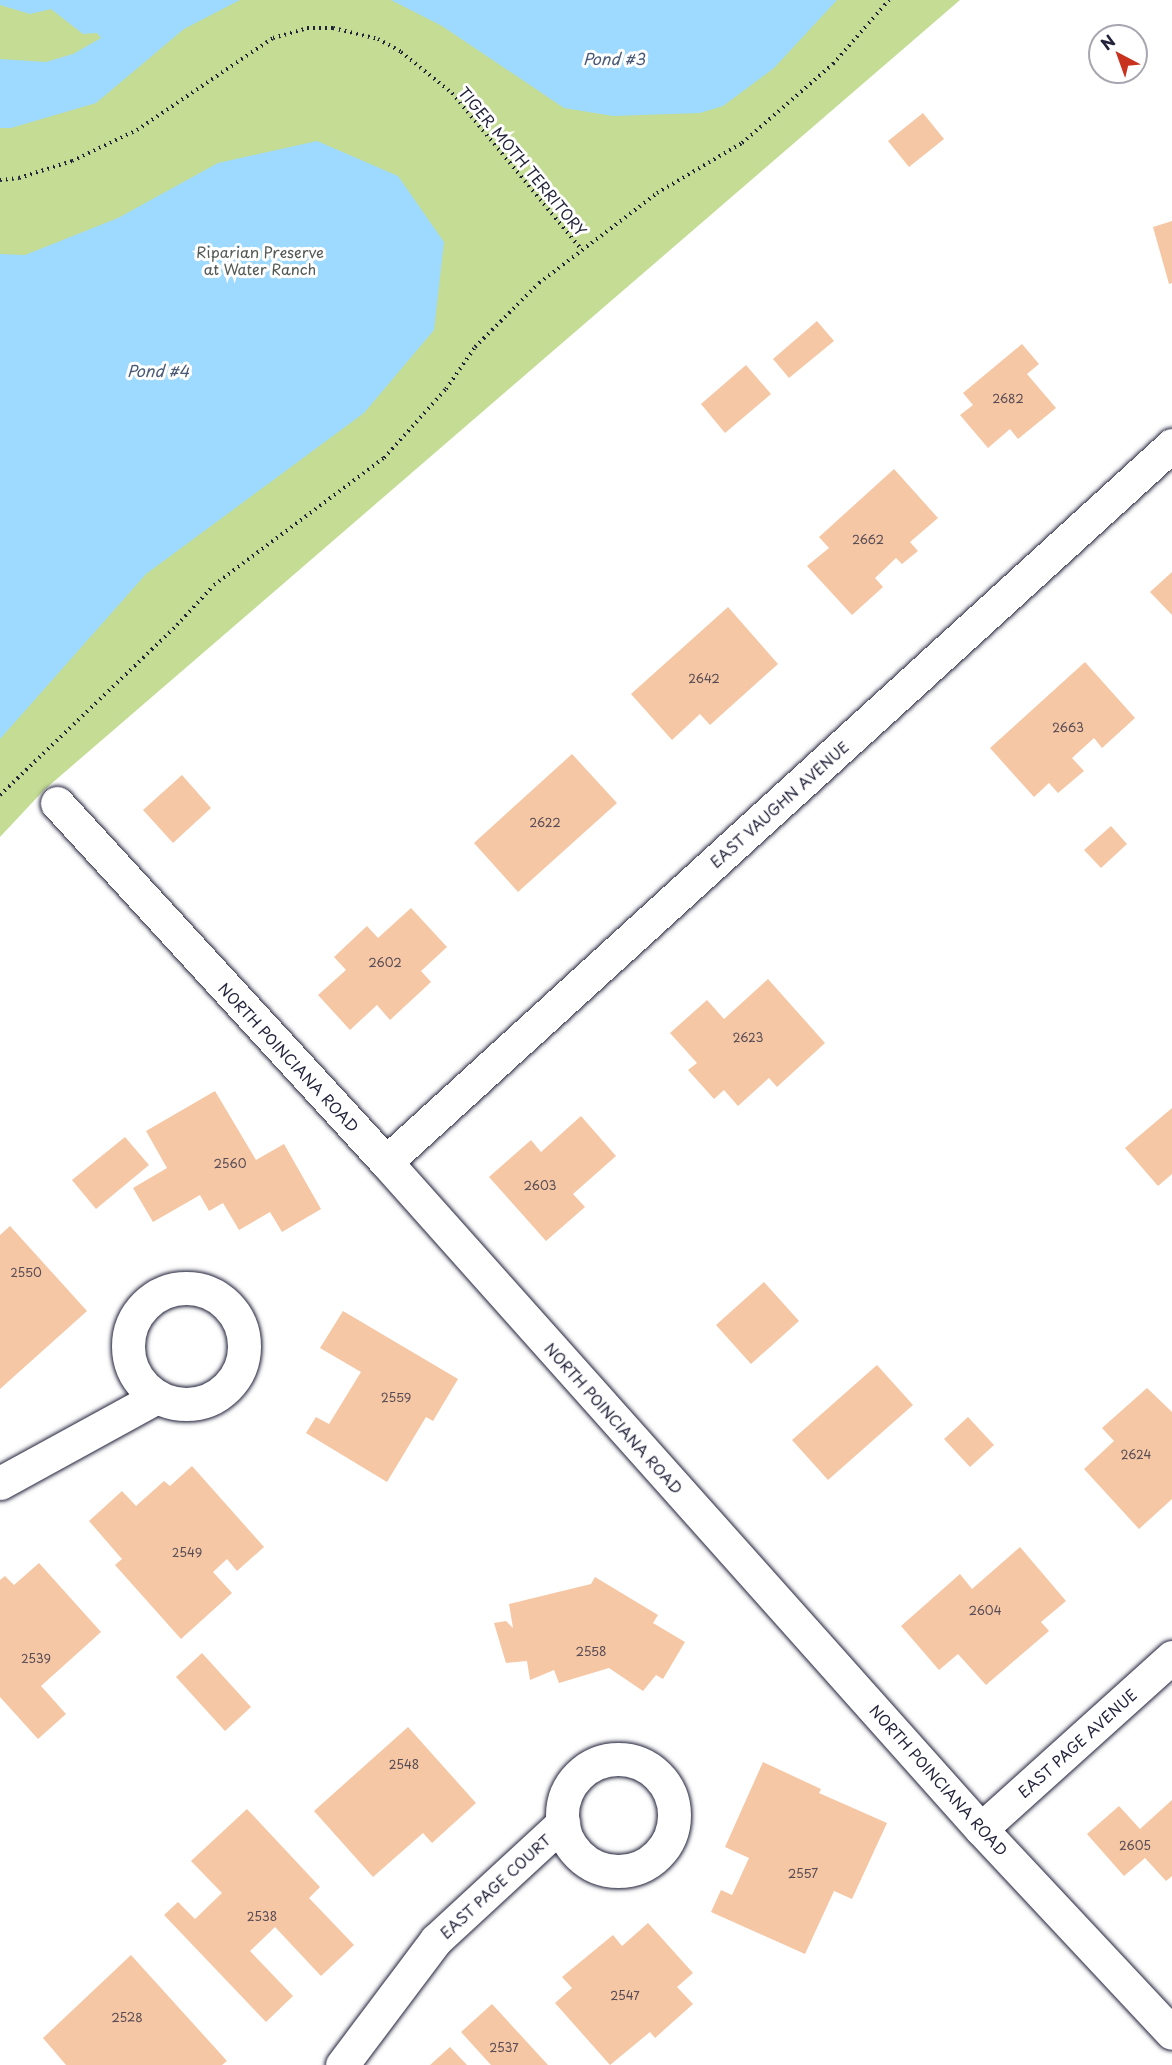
<!DOCTYPE html>
<style>
body{margin:0}
#map{position:relative;width:1172px;height:2065px;overflow:hidden;background:#fff;font-family:"Playpen Sans",sans-serif}
div>[style]{position:absolute}
.green>*{inset:0;background:#c4dc93}
.water>*{inset:0;background:#9edaff}
.building>*{inset:0;background:#f5c7a4}
.path>*{height:4px;margin-top:-2px;transform-origin:0;background:repeating-linear-gradient(90deg,#22223b 0 1.5px,transparent 0 6px)}
.roads{filter:drop-shadow(0 0 2px #22223b) drop-shadow(0 0 2px #22223b)}
.minor>*{height:33px;margin:-16.5px;padding:0 16.5px;transform-origin:16.5px;border-radius:16.5px;background:#fff}
.minor>.ring{margin:-16.5px;padding:0;box-sizing:content-box;background:none;border:33px solid #fff;border-radius:50%}
span{translate:-50% -50%;white-space:nowrap;text-align:center;line-height:1.15;-webkit-text-stroke:6px #fff;paint-order:stroke}
.number-label{font-size:12px;color:#574b55}
.number-label span{-webkit-text-stroke-width:0}
.street-label{font-size:15px;color:#22223b}
.park-label{font-size:15px;color:#535a55}
.water-label{font-size:16px;color:#475976;font-style:italic}
.north{position:absolute;left:1088px;top:24px;width:60px;height:60px;box-sizing:border-box;background:#fff;border:2px solid #a7a7b1;border-radius:50%;rotate:319deg;font-size:16px;font-weight:700;line-height:24px;text-align:center;color:#22223b}
.north::after{content:'';display:block;margin:auto;width:21px;height:27px;background:#c8321e;clip-path:polygon(50% 0,100% 100%,50% 72%,0 100%)}
</style>
<div id="map">
<div class="green">
<i style="clip-path:polygon(0 0,960px 0,44px 790px,0 837px)"></i>
</div>
<div class="water">
<i style="clip-path:polygon(0 0,240px 0,184px 29px,96px 103px,11px 128px,0 128px,0 59px,46px 62px,73px 54px,101px 38px,97px 33px,83px 34px,51px 9px,30px 14px,0 5px)"></i>
<i style="clip-path:polygon(391px 0,837px 0,774px 68px,723px 106px,700px 113px,613px 116px,564px 108px,442px 26px)"></i>
<i style="clip-path:polygon(317px 141px,398px 176px,444px 242px,434px 330px,364px 413px,146px 574px,0 739px,0 254px,25px 255px,118px 218px,218px 163px)"></i>
</div>
<div class="building">
<i style="clip-path:polygon(923px 113px,944px 139px,909px 167px,888px 141px)"></i>
<i style="clip-path:polygon(1172px 221px,1172px 283px,1169px 284px,1153px 227px)"></i>
<i style="clip-path:polygon(817px 321px,834px 341px,789px 378px,773px 359px)"></i>
<i style="clip-path:polygon(1022px 344px,1039px 364px,1027px 374px,1056px 408px,1018px 439px,1010px 429px,988px 448px,960px 415px,973px 405px,963px 393px)"></i>
<i style="clip-path:polygon(746px 365px,771px 394px,725px 433px,701px 404px)"></i>
<i style="clip-path:polygon(894px 469px,938px 518px,910px 542px,918px 551px,902px 564px,896px 558px,875px 578px,883px 587px,852px 615px,807px 566px,829px 548px,819px 537px)"></i>
<i style="clip-path:polygon(1172px 572px,1172px 615px,1150px 592px)"></i>
<i style="clip-path:polygon(728px 607px,778px 664px,710px 725px,700px 714px,672px 740px,631px 694px)"></i>
<i style="clip-path:polygon(1085px 662px,1135px 718px,1102px 748px,1094px 738px,1072px 758px,1084px 771px,1058px 793px,1049px 783px,1034px 797px,990px 748px)"></i>
<i style="clip-path:polygon(572px 754px,617px 803px,518px 892px,474px 843px)"></i>
<i style="clip-path:polygon(182px 775px,211px 808px,173px 843px,143px 810px)"></i>
<i style="clip-path:polygon(1111px 826px,1127px 844px,1101px 868px,1084px 850px)"></i>
<i style="clip-path:polygon(411px 908px,447px 947px,421px 971px,431px 982px,390px 1020px,377px 1005px,350px 1030px,318px 995px,346px 970px,334px 957px,367px 926px,378px 938px)"></i>
<i style="clip-path:polygon(768px 979px,825px 1043px,777px 1087px,769px 1078px,738px 1106px,724px 1090px,714px 1099px,688px 1070px,697px 1063px,670px 1033px,707px 1000px,724px 1019px)"></i>
<i style="clip-path:polygon(215px 1091px,256px 1160px,284px 1144px,321px 1209px,282px 1232px,270px 1212px,239px 1230px,223px 1203px,209px 1211px,200px 1195px,153px 1222px,133px 1188px,167px 1168px,146px 1131px)"></i>
<i style="clip-path:polygon(1172px 1108px,1172px 1174px,1158px 1186px,1125px 1148px)"></i>
<i style="clip-path:polygon(581px 1116px,616px 1156px,573px 1194px,585px 1207px,546px 1241px,489px 1177px,531px 1140px,541px 1152px)"></i>
<i style="clip-path:polygon(125px 1137px,149px 1165px,96px 1209px,72px 1180px)"></i>
<i style="clip-path:polygon(10px 1226px,87px 1311px,0 1389px,0 1235px)"></i>
<i style="clip-path:polygon(764px 1282px,799px 1321px,751px 1364px,716px 1325px)"></i>
<i style="clip-path:polygon(343px 1311px,458px 1379px,433px 1421px,426px 1417px,387px 1482px,306px 1433px,316px 1417px,329px 1424px,361px 1372px,320px 1348px)"></i>
<i style="clip-path:polygon(877px 1365px,913px 1405px,828px 1480px,792px 1440px)"></i>
<i style="clip-path:polygon(1147px 1388px,1172px 1412px,1172px 1499px,1139px 1529px,1084px 1469px,1114px 1441px,1102px 1428px)"></i>
<i style="clip-path:polygon(968px 1417px,994px 1445px,970px 1467px,944px 1439px)"></i>
<i style="clip-path:polygon(192px 1466px,264px 1547px,237px 1571px,227px 1559px,213px 1572px,232px 1593px,181px 1639px,115px 1565px,122px 1559px,89px 1521px,122px 1491px,136px 1506px,164px 1481px,170px 1486px)"></i>
<i style="clip-path:polygon(1020px 1547px,1066px 1601px,1041px 1622px,1049px 1631px,986px 1685px,958px 1654px,939px 1670px,901px 1626px,960px 1574px,972px 1589px)"></i>
<i style="clip-path:polygon(39px 1563px,101px 1632px,41px 1686px,66px 1714px,38px 1739px,0 1697px,0 1580px,5px 1576px,14px 1585px)"></i>
<i style="clip-path:polygon(595px 1577px,658px 1615px,653px 1623px,685px 1642px,663px 1679px,656px 1675px,643px 1691px,609px 1668px,559px 1683px,554px 1670px,530px 1680px,527px 1661px,506px 1663px,494px 1623px,506px 1621px,513px 1628px,509px 1604px,591px 1584px)"></i>
<i style="clip-path:polygon(202px 1653px,251px 1707px,225px 1731px,176px 1677px)"></i>
<i style="clip-path:polygon(408px 1727px,476px 1803px,432px 1843px,423px 1833px,373px 1877px,314px 1811px)"></i>
<i style="clip-path:polygon(763px 1762px,821px 1789px,819px 1793px,887px 1823px,852px 1899px,834px 1891px,805px 1954px,711px 1912px,721px 1890px,732px 1895px,749px 1858px,725px 1847px)"></i>
<i style="clip-path:polygon(1172px 1800px,1172px 1876px,1166px 1881px,1145px 1858px,1124px 1876px,1087px 1834px,1119px 1806px,1140px 1829px)"></i>
<i style="clip-path:polygon(247px 1809px,320px 1887px,309px 1898px,354px 1945px,321px 1976px,275px 1927px,250px 1951px,293px 1996px,266px 2022px,164px 1915px,178px 1902px,195px 1919px,222px 1893px,191px 1861px)"></i>
<i style="clip-path:polygon(648px 1923px,693px 1973px,677px 1987px,693px 2004px,655px 2038px,650px 2032px,610px 2065px,555px 2003px,572px 1988px,562px 1977px,613px 1935px,622px 1946px)"></i>
<i style="clip-path:polygon(131px 1955px,227px 2061px,222px 2065px,66px 2065px,43px 2038px)"></i>
<i style="clip-path:polygon(492px 2004px,548px 2065px,491px 2065px,461px 2032px)"></i>
<i style="clip-path:polygon(450px 2047px,467px 2065px,430px 2065px)"></i>
</div>
<div class="path">
<i style="left:0;top:180px;width:19px;rotate:-6deg"></i>
<i style="left:19px;top:178px;width:56px;rotate:-17.8deg"></i>
<i style="left:72px;top:161px;width:72px;rotate:-25.5deg"></i>
<i style="left:137px;top:130px;width:164px;rotate:-34.1deg"></i>
<i style="left:273px;top:38px;width:35px;rotate:-16deg"></i>
<i style="left:307px;top:28px;width:26px"></i>
<i style="left:333px;top:28px;width:46px;rotate:13.7deg"></i>
<i style="left:378px;top:39px;width:26px;rotate:29deg"></i>
<i style="left:401px;top:52px;width:65px;rotate:38.8deg"></i>
<i style="left:452px;top:93px;width:201px;rotate:50.4deg"></i>
<i style="left:0;top:795px;width:245px;rotate:-43.8deg"></i>
<i style="left:177px;top:625px;width:54px;rotate:-47.2deg"></i>
<i style="left:214px;top:585px;width:212px;rotate:-36.8deg"></i>
<i style="left:384px;top:458px;width:93px;rotate:-48.1deg"></i>
<i style="left:446px;top:389px;width:51px;rotate:-55.4deg"></i>
<i style="left:475px;top:347px;width:91px;rotate:-45deg"></i>
<i style="left:539px;top:283px;width:148px;rotate:-37.3deg"></i>
<i style="left:657px;top:193px;width:99px;rotate:-30.5deg"></i>
<i style="left:742px;top:143px;width:121px;rotate:-41deg"></i>
<i style="left:833px;top:64px;width:85px;rotate:-48.8deg"></i>
</div>
<div class="roads">
<div class="minor">
<i style="left:57px;top:803px;width:487px;rotate:47.5deg"></i>
<i style="left:386px;top:1162px;width:894px;rotate:48.27deg"></i>
<i style="left:981px;top:1829px;width:279px;rotate:46.9deg"></i>
<i style="left:386px;top:1162px;width:1064px;rotate:-42.37deg"></i>
<i class="ring" style="left:128px;top:1288px;width:83px;height:83px"></i>
<i style="left:0;top:1483px;width:179px;rotate:-28.7deg"></i>
<i class="ring" style="left:562px;top:1759px;width:79px;height:79px"></i>
<i style="left:981px;top:1829px;width:257px;rotate:-42deg"></i>
<i style="left:342px;top:2065px;width:156px;rotate:-53.1deg"></i>
<i style="left:436px;top:1940px;width:173px;rotate:-42.7deg"></i>
</div>
</div>
<div class="number-label">
<span style="left:1008px;top:399px">2682</span>
<span style="left:868px;top:540px">2662</span>
<span style="left:704px;top:679px">2642</span>
<span style="left:1068px;top:728px">2663</span>
<span style="left:545px;top:823px">2622</span>
<span style="left:385px;top:963px">2602</span>
<span style="left:748px;top:1038px">2623</span>
<span style="left:230px;top:1164px">2560</span>
<span style="left:540px;top:1186px">2603</span>
<span style="left:26px;top:1273px">2550</span>
<span style="left:396px;top:1398px">2559</span>
<span style="left:1136px;top:1455px">2624</span>
<span style="left:187px;top:1553px">2549</span>
<span style="left:985px;top:1611px">2604</span>
<span style="left:591px;top:1652px">2558</span>
<span style="left:36px;top:1659px">2539</span>
<span style="left:404px;top:1765px">2548</span>
<span style="left:1135px;top:1846px">2605</span>
<span style="left:803px;top:1874px">2557</span>
<span style="left:262px;top:1917px">2538</span>
<span style="left:625px;top:1996px">2547</span>
<span style="left:127px;top:2018px">2528</span>
<span style="left:504px;top:2048px">2537</span>
</div>
<div class="street-label">
<span style="left:523px;top:161px;rotate:50deg">TIGER MOTH TERRITORY</span>
<span style="left:779px;top:804px;rotate:-42deg">EAST VAUGHN AVENUE</span>
<span style="left:289px;top:1057px;rotate:47deg">NORTH POINCIANA ROAD</span>
<span style="left:614px;top:1418px;rotate:48deg">NORTH POINCIANA ROAD</span>
<span style="left:1077px;top:1743px;rotate:-42deg">EAST PAGE AVENUE</span>
<span style="left:939px;top:1780px;rotate:48deg">NORTH POINCIANA ROAD</span>
<span style="left:495px;top:1886px;rotate:-43deg">EAST PAGE COURT</span>
</div>
<div class="park-label">
<span style="left:260px;top:260px">Riparian Preserve<br>at Water Ranch</span>
</div>
<div class="water-label">
<span style="left:614px;top:58px">Pond #3</span>
<span style="left:158px;top:370px">Pond #4</span>
</div>
<div class="north">N</div>
</div>
